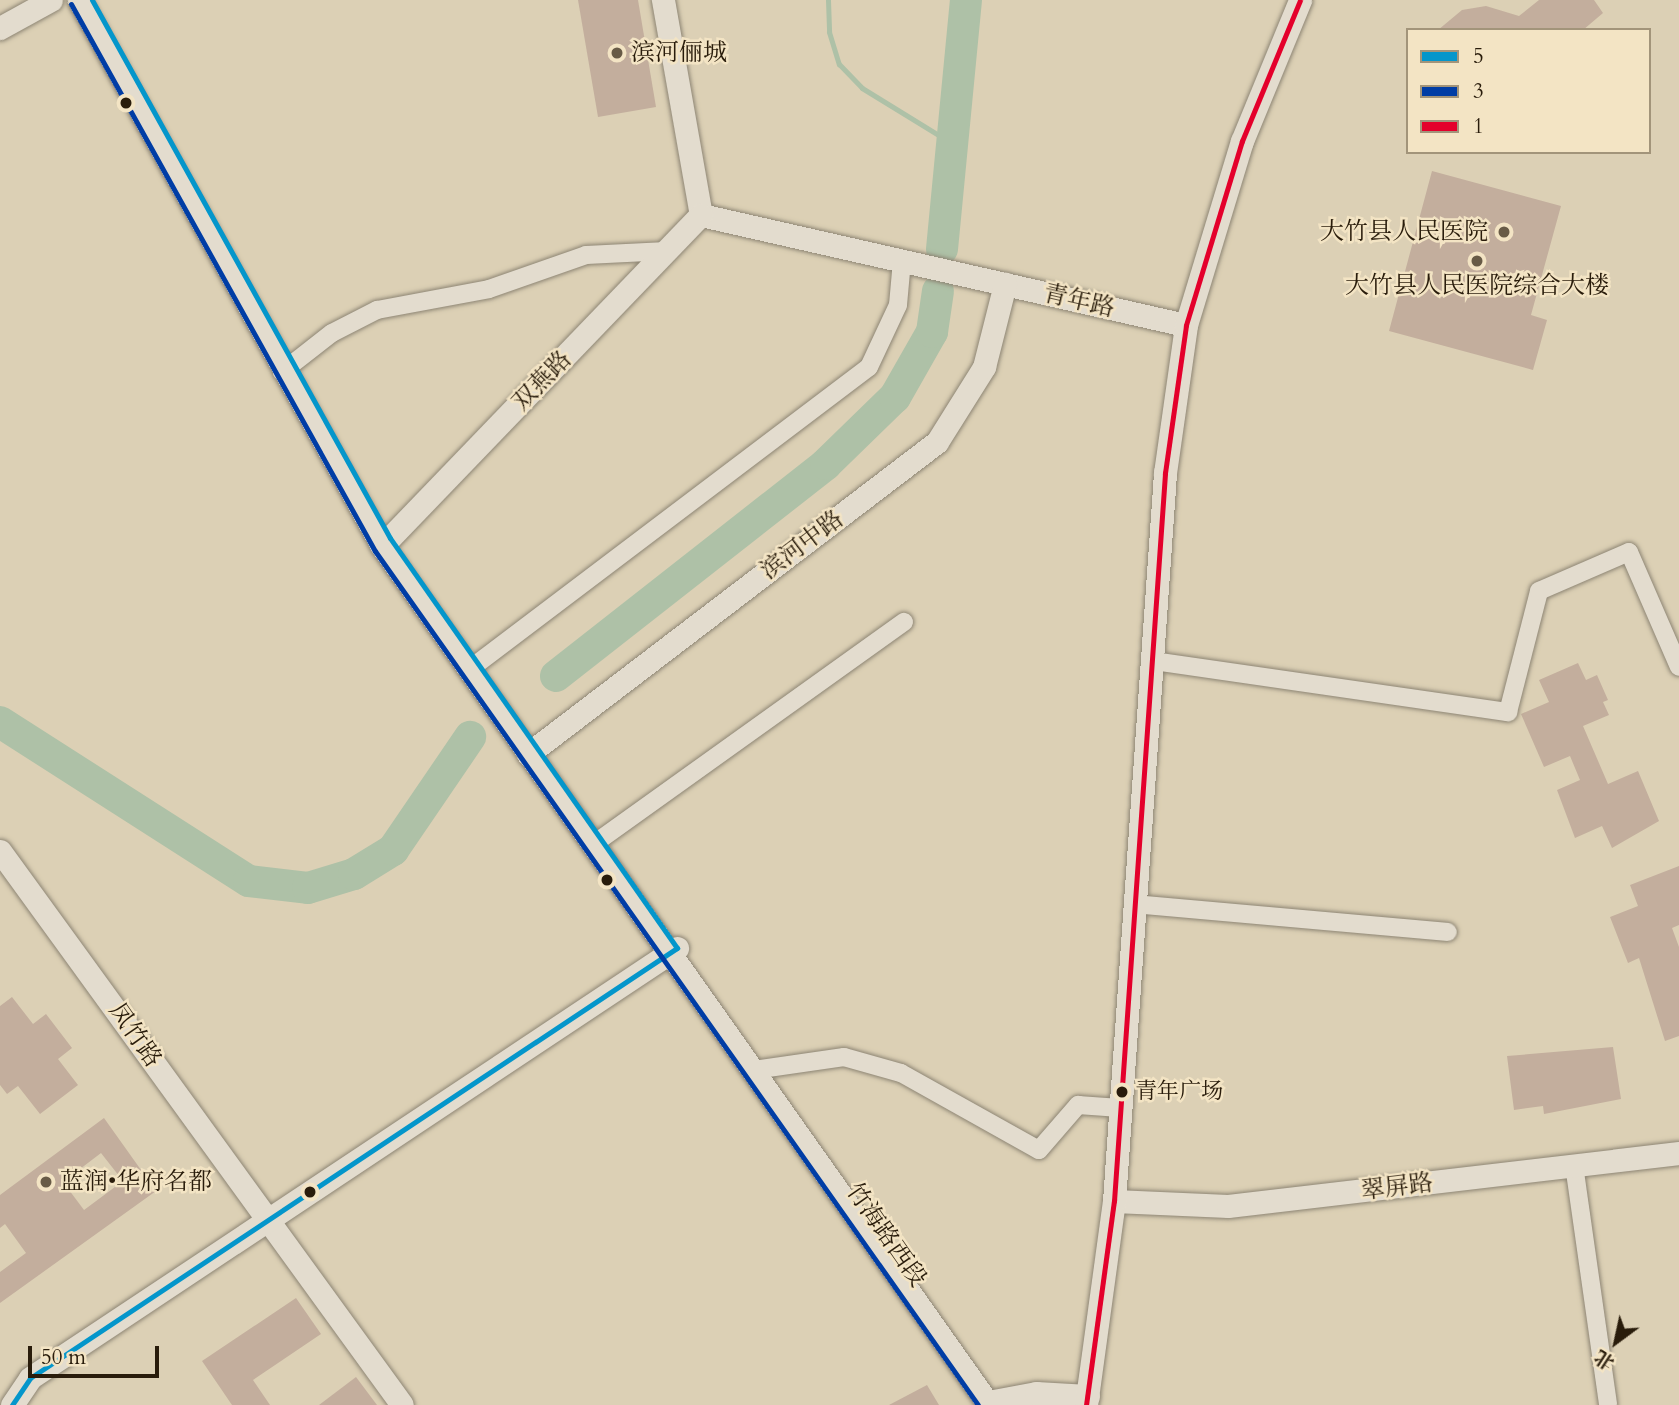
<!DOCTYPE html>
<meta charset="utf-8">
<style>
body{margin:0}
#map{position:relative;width:1679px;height:1405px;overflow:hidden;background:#dcd0b5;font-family:Cardo,"Noto Serif SC",serif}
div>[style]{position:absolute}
.stream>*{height:5px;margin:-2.5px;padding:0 2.5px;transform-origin:2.5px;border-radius:2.5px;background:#aec1a7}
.river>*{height:32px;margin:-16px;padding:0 16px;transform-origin:16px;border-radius:16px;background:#aec1a7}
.building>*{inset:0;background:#c3ae9d}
.roads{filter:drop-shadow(0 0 2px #8d8574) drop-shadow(0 0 2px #8d8574)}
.minor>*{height:18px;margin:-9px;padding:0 9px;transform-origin:9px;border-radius:9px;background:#e3dcce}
.tertiary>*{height:23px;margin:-11.5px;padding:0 11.5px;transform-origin:11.5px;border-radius:11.5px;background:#e3dcce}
.bus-1>*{height:5px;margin:-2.5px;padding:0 2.5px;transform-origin:2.5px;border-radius:2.5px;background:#0496cb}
.bus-2>*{height:5px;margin:-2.5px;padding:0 2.5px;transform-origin:2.5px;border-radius:2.5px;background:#003da5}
.bus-3>*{height:5px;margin:-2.5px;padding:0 2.5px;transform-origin:2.5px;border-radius:2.5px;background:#e4002b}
.dots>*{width:19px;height:19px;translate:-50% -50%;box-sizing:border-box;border:4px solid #f3e4c4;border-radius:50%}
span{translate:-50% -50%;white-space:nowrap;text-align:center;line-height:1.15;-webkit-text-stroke:5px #f3e4c4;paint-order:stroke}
.bus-label{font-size:22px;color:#291c0b}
.left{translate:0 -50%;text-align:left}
.poi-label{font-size:24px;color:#291c0b}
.right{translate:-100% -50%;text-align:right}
.street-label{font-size:24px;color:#291c0b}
.legend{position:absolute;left:1406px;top:28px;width:245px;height:126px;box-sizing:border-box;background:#f3e4c4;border:2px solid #a2947a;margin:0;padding:9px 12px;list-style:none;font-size:21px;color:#291c0b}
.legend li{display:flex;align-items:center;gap:14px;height:35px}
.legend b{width:35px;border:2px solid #a2947a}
.north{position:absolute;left:1581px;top:1307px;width:70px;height:70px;-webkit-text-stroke:5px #f3e4c4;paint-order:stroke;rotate:213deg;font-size:19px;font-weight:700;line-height:28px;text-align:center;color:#291c0b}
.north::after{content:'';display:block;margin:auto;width:24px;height:32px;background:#291c0b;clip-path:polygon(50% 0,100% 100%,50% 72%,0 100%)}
.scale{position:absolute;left:28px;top:1346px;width:131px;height:32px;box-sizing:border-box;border:4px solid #291c0b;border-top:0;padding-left:9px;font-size:21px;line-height:24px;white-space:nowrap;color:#291c0b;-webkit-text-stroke:5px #f3e4c4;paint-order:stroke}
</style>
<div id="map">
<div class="stream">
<i style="left:828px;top:0;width:32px;rotate:88deg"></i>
<i style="left:829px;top:32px;width:34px;rotate:73deg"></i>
<i style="left:839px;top:64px;width:33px;rotate:46deg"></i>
<i style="left:862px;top:88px;width:101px;rotate:31.6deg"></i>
</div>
<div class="river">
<i style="left:942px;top:249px;width:250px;rotate:-84.5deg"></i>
<i style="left:556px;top:676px;width:343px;rotate:-38.1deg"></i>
<i style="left:826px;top:464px;width:96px;rotate:-44.2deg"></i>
<i style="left:895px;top:397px;width:75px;rotate:-60.4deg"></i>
<i style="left:932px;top:332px;width:41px;rotate:-81.7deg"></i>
<i style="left:0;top:722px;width:295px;rotate:32.6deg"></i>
<i style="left:249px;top:881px;width:59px;rotate:6.8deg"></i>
<i style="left:308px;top:888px;width:48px;rotate:-16.9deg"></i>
<i style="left:354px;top:874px;width:46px;rotate:-31.6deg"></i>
<i style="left:393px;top:850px;width:137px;rotate:-55.7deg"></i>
</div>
<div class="building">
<i style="clip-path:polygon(578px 0,638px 0,656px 107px,598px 117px)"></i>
<i style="clip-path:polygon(1539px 0,1594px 0,1603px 13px,1583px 30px,1438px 30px,1462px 10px,1486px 6px,1519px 16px)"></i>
<i style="clip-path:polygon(1432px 171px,1561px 206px,1531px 315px,1547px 320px,1533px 370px,1389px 331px)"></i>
<i style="clip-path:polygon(1578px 663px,1586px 680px,1597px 675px,1608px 700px,1603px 702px,1609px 715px,1583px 726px,1608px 784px,1638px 771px,1659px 821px,1612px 848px,1602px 826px,1575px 838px,1557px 790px,1580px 780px,1570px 756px,1544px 767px,1521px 714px,1549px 702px,1539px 680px)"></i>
<i style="clip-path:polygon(1679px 866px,1679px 925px,1672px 928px,1679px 947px,1679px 1036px,1665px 1041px,1639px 958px,1628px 963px,1610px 917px,1638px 906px,1630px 885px)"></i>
<i style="clip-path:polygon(12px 997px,33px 1024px,46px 1014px,72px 1048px,58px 1059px,78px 1085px,40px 1114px,18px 1086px,7px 1094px,0 1085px,0 1006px)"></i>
<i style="clip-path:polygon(1613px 1047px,1621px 1099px,1544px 1114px,1543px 1106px,1514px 1110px,1507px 1056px)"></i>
<i style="clip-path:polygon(evenodd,104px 1118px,156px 1191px,0 1303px,0 1272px,26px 1253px,5px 1224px,0 1228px,0 1195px,104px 1118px,101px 1153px,123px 1181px,84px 1210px,63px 1182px,101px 1153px)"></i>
<i style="clip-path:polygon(296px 1298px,321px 1334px,253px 1380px,270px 1405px,232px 1405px,202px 1361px)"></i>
<i style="clip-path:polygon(356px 1377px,377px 1405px,319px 1405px)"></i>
<i style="clip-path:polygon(927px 1385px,939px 1405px,889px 1405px)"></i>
</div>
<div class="roads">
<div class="minor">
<i style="left:282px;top:372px;width:63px;rotate:-38deg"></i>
<i style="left:332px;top:333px;width:51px;rotate:-27.1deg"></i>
<i style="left:377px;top:310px;width:114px;rotate:-10.6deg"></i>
<i style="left:489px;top:289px;width:103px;rotate:-19.3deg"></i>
<i style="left:586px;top:255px;width:81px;rotate:-2.8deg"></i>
<i style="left:1153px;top:661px;width:359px;rotate:8.2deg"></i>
<i style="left:1508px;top:712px;width:125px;rotate:-75.6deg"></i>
<i style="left:1539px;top:591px;width:98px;rotate:-23.4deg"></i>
<i style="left:1629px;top:552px;width:125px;rotate:66.5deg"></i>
<i style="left:470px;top:669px;width:500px;rotate:-37.12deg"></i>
<i style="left:869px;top:367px;width:68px;rotate:-64.9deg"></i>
<i style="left:898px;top:305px;width:45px;rotate:-84.9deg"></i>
<i style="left:591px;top:846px;width:385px;rotate:-35.6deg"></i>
<i style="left:1134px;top:904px;width:315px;rotate:5.1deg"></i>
<i style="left:754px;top:1070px;width:91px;rotate:-8.2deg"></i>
<i style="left:844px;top:1057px;width:59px;rotate:15.7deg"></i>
<i style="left:901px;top:1073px;width:158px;rotate:29.2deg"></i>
<i style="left:1039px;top:1150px;width:60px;rotate:-49.1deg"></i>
<i style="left:1078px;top:1105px;width:42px;rotate:4.1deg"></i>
<i style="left:1574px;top:1165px;width:242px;rotate:81.9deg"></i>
</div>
<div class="tertiary">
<i style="left:79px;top:0;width:624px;rotate:60.97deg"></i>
<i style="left:382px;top:546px;width:1052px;rotate:54.75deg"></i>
<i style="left:663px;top:0;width:218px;rotate:80deg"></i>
<i style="left:0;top:28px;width:58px;rotate:-28.8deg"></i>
<i style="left:701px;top:215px;width:497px;rotate:12.8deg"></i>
<i style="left:382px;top:546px;width:460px;rotate:-46.1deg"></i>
<i style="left:528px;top:754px;width:514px;rotate:-37.34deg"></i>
<i style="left:937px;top:442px;width:89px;rotate:-57.9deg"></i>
<i style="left:984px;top:367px;width:86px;rotate:-75.8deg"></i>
<i style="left:0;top:851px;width:684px;rotate:54.03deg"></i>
<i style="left:1114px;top:1201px;width:114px;rotate:2.5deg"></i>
<i style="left:1228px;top:1206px;width:454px;rotate:-6.7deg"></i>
<i style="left:988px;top:1402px;width:49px;rotate:-10.6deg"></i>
<i style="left:1036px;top:1393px;width:52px;rotate:3.3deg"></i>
<i style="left:12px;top:1405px;width:32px;rotate:-56deg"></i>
<i style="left:30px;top:1378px;width:777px;rotate:-33.61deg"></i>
<i style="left:1086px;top:1405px;width:206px;rotate:-82.2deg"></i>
<i style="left:1114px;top:1201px;width:730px;rotate:-85.99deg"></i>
<i style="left:1165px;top:473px;width:149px;rotate:-81.9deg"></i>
<i style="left:1186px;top:325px;width:192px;rotate:-73.1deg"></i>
<i style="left:1242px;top:141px;width:152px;rotate:-67.6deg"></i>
</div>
</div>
<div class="bus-1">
<i style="left:12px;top:1405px;width:32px;rotate:-56deg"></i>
<i style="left:30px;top:1378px;width:777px;rotate:-33.61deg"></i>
<i style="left:677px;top:948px;width:500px;rotate:-124.99deg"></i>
<i style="left:390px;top:538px;width:615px;rotate:-118.98deg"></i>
</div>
<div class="bus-2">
<i style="left:71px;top:4px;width:626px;rotate:60.94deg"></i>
<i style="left:375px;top:551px;width:1045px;rotate:54.77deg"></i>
</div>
<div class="bus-3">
<i style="left:1086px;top:1405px;width:206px;rotate:-82.2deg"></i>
<i style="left:1114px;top:1201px;width:730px;rotate:-85.99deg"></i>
<i style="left:1165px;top:473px;width:149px;rotate:-81.9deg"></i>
<i style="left:1186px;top:325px;width:192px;rotate:-73.1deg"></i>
<i style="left:1242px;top:141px;width:152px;rotate:-67.6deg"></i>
</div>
<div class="dots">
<i style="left:617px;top:53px;background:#685b46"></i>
<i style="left:126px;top:103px;background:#291c0b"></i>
<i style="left:1504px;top:232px;background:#685b46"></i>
<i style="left:1477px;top:261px;background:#685b46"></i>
<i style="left:607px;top:880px;background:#291c0b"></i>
<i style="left:1122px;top:1092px;background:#291c0b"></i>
<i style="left:46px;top:1182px;background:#685b46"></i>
<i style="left:310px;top:1192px;background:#291c0b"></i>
</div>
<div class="bus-label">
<span class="left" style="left:1135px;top:1092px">青年广场</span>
</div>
<div class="poi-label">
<span class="left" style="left:631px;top:53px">滨河俪城</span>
<span class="right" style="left:1488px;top:232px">大竹县人民医院</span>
<span style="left:1477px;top:286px">大竹县人民医院综合大楼</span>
<span class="left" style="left:60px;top:1182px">蓝润•华府名都</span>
</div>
<div class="street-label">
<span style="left:1079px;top:301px;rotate:13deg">青年路</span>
<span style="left:542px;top:381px;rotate:-46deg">双燕路</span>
<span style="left:802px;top:545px;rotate:-37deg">滨河中路</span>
<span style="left:135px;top:1035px;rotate:55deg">凤竹路</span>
<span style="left:1397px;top:1187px;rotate:-7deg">翠屏路</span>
<span style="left:886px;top:1235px;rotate:55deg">竹海路西段</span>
</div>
<ul class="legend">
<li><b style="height:9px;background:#0496cb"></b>5</li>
<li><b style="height:9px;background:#003da5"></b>3</li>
<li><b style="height:9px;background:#e4002b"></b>1</li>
</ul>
<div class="north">北</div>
<div class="scale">50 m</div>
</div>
